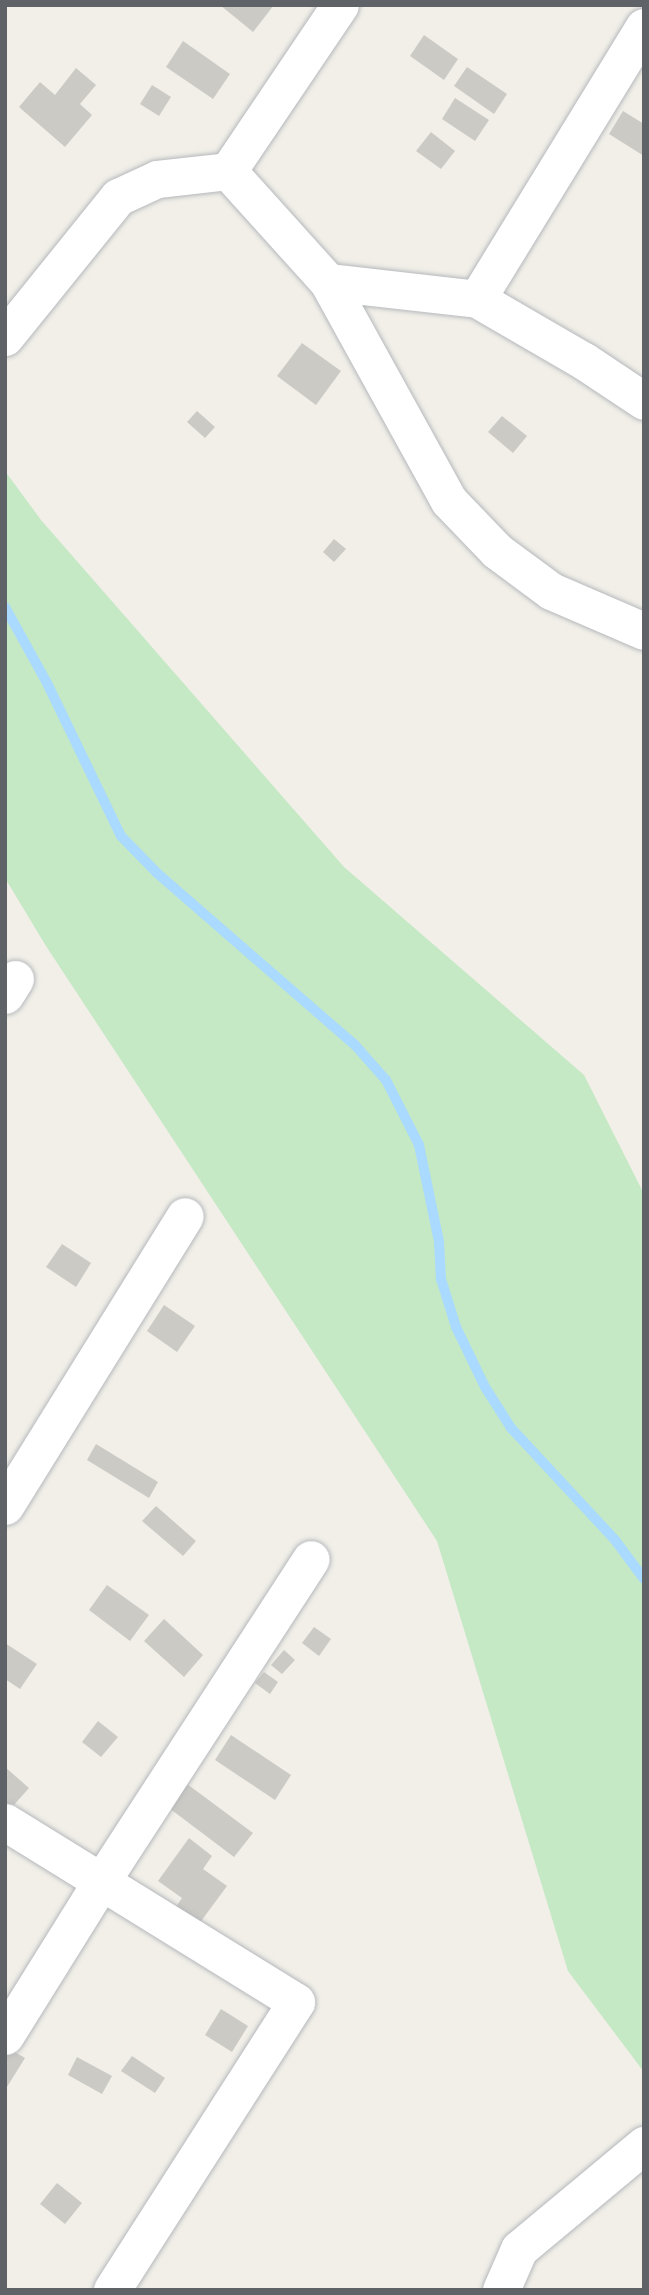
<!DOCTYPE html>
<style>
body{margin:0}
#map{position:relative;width:649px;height:2295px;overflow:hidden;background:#f1efe8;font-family:Rubik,sans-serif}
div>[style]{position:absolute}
.green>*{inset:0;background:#c5e8c5}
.stream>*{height:10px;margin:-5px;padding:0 5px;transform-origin:5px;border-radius:5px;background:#aadaff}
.building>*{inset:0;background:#cccac5}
.roads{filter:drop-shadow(0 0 2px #b5b8bc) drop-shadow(0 0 2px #b5b8bc)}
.minor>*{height:37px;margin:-18.5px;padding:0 18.5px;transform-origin:18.5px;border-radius:18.5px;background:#fff}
span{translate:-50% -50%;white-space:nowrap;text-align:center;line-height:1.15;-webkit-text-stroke:7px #fff;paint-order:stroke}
.frame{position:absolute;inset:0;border:7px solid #5f6368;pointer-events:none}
</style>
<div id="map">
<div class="green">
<i style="clip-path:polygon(5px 471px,41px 520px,344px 867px,584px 1075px,644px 1194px,644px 2072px,568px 1971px,437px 1541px,46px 946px,5px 878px)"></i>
</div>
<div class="stream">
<i style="left:5px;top:607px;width:87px;rotate:61.1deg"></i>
<i style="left:47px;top:683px;width:170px;rotate:64.2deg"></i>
<i style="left:121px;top:836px;width:52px;rotate:45.8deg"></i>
<i style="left:157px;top:873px;width:262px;rotate:41deg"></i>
<i style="left:355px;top:1045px;width:47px;rotate:48.5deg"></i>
<i style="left:386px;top:1080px;width:73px;rotate:63.1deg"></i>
<i style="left:419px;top:1145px;width:99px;rotate:78.3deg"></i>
<i style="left:439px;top:1242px;width:37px;rotate:87deg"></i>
<i style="left:441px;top:1279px;width:50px;rotate:72.6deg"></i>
<i style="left:456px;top:1327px;width:67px;rotate:64.2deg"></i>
<i style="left:485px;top:1387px;width:49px;rotate:57.6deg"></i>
<i style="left:511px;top:1428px;width:153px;rotate:47.1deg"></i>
<i style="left:615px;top:1540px;width:49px;rotate:53.4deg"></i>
</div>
<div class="building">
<i style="clip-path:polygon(220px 5px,274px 5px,253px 32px)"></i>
<i style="clip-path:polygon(424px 35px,458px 59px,444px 80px,410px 56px)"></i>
<i style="clip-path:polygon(183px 41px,230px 74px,213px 99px,166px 67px)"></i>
<i style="clip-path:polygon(467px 67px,507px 94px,494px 114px,454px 86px)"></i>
<i style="clip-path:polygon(76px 68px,96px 85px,80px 104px,92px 115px,65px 147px,19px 107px,40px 82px,55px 95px)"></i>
<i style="clip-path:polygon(152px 85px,171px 97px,159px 116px,140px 104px)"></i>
<i style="clip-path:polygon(455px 98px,489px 120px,475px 141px,442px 119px)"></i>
<i style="clip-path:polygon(623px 111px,644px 124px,644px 156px,609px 134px)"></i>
<i style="clip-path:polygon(431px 132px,455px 151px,441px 169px,416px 151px)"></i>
<i style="clip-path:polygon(302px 343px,341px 371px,316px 405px,277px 376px)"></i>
<i style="clip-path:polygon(197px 411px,215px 427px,205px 438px,187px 422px)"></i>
<i style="clip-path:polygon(502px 416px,527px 436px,513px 453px,488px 432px)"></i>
<i style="clip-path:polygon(334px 539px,346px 549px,334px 562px,323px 552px)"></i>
<i style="clip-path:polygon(62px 1244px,91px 1263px,76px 1287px,46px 1267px)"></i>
<i style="clip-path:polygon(164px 1305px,195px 1326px,177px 1352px,147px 1331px)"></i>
<i style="clip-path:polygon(96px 1444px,158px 1482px,149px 1498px,87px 1460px)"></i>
<i style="clip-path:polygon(156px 1506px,196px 1541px,183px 1556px,142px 1521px)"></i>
<i style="clip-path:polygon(107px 1585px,149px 1615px,130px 1641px,89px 1610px)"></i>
<i style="clip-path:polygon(164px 1619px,203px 1655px,184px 1677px,144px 1641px)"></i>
<i style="clip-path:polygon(314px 1627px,331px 1639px,319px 1656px,302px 1643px)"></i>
<i style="clip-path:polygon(5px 1643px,37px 1664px,20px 1689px,5px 1679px)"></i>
<i style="clip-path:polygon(284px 1650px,295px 1660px,282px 1674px,271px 1665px)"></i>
<i style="clip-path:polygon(264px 1672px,278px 1682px,270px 1694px,255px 1683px)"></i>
<i style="clip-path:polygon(98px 1721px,118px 1737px,101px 1757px,82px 1742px)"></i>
<i style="clip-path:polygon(231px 1735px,291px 1775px,275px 1800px,215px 1760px)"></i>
<i style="clip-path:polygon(5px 1767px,29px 1788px,5px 1815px)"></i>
<i style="clip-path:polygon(179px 1778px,253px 1833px,234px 1857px,161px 1802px)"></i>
<i style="clip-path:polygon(189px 1838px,212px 1856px,203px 1869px,227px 1886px,196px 1928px,173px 1911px,182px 1898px,158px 1881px)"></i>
<i style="clip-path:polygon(221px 2009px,248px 2026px,232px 2052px,205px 2035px)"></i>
<i style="clip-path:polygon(5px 2046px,25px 2058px,5px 2090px)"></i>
<i style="clip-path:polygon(132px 2056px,165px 2078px,155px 2093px,121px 2071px)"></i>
<i style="clip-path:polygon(77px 2057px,112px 2076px,102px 2094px,68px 2075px)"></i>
<i style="clip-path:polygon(57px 2183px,82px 2203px,65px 2224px,40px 2204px)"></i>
</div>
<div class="roads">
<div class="minor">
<i style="left:228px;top:171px;width:149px;rotate:48deg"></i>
<i style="left:328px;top:282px;width:250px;rotate:61.1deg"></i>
<i style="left:449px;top:501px;width:69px;rotate:46.2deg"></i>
<i style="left:497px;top:551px;width:67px;rotate:36.5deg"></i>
<i style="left:551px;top:591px;width:101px;rotate:23.3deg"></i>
<i style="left:228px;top:171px;width:200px;rotate:-56deg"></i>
<i style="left:328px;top:282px;width:150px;rotate:6.5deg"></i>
<i style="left:477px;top:299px;width:124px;rotate:30.1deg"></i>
<i style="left:584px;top:361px;width:72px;rotate:33.7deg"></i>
<i style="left:477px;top:299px;width:319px;rotate:-58.5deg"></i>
<i style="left:5px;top:337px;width:180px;rotate:-51.1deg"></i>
<i style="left:118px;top:197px;width:43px;rotate:-24.8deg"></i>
<i style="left:157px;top:179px;width:71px;rotate:-6.4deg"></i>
<i style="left:5px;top:995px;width:19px;rotate:-58deg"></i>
<i style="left:5px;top:1506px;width:341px;rotate:-58.2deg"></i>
<i style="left:5px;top:1822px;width:342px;rotate:31.7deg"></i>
<i style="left:296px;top:2002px;width:342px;rotate:122.6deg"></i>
<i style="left:5px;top:2036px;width:181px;rotate:-58.1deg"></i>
<i style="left:101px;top:1882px;width:385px;rotate:-57deg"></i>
<i style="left:501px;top:2290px;width:45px;rotate:-66.3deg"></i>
<i style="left:519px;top:2249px;width:163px;rotate:-39.8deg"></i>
</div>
</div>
<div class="frame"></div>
</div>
